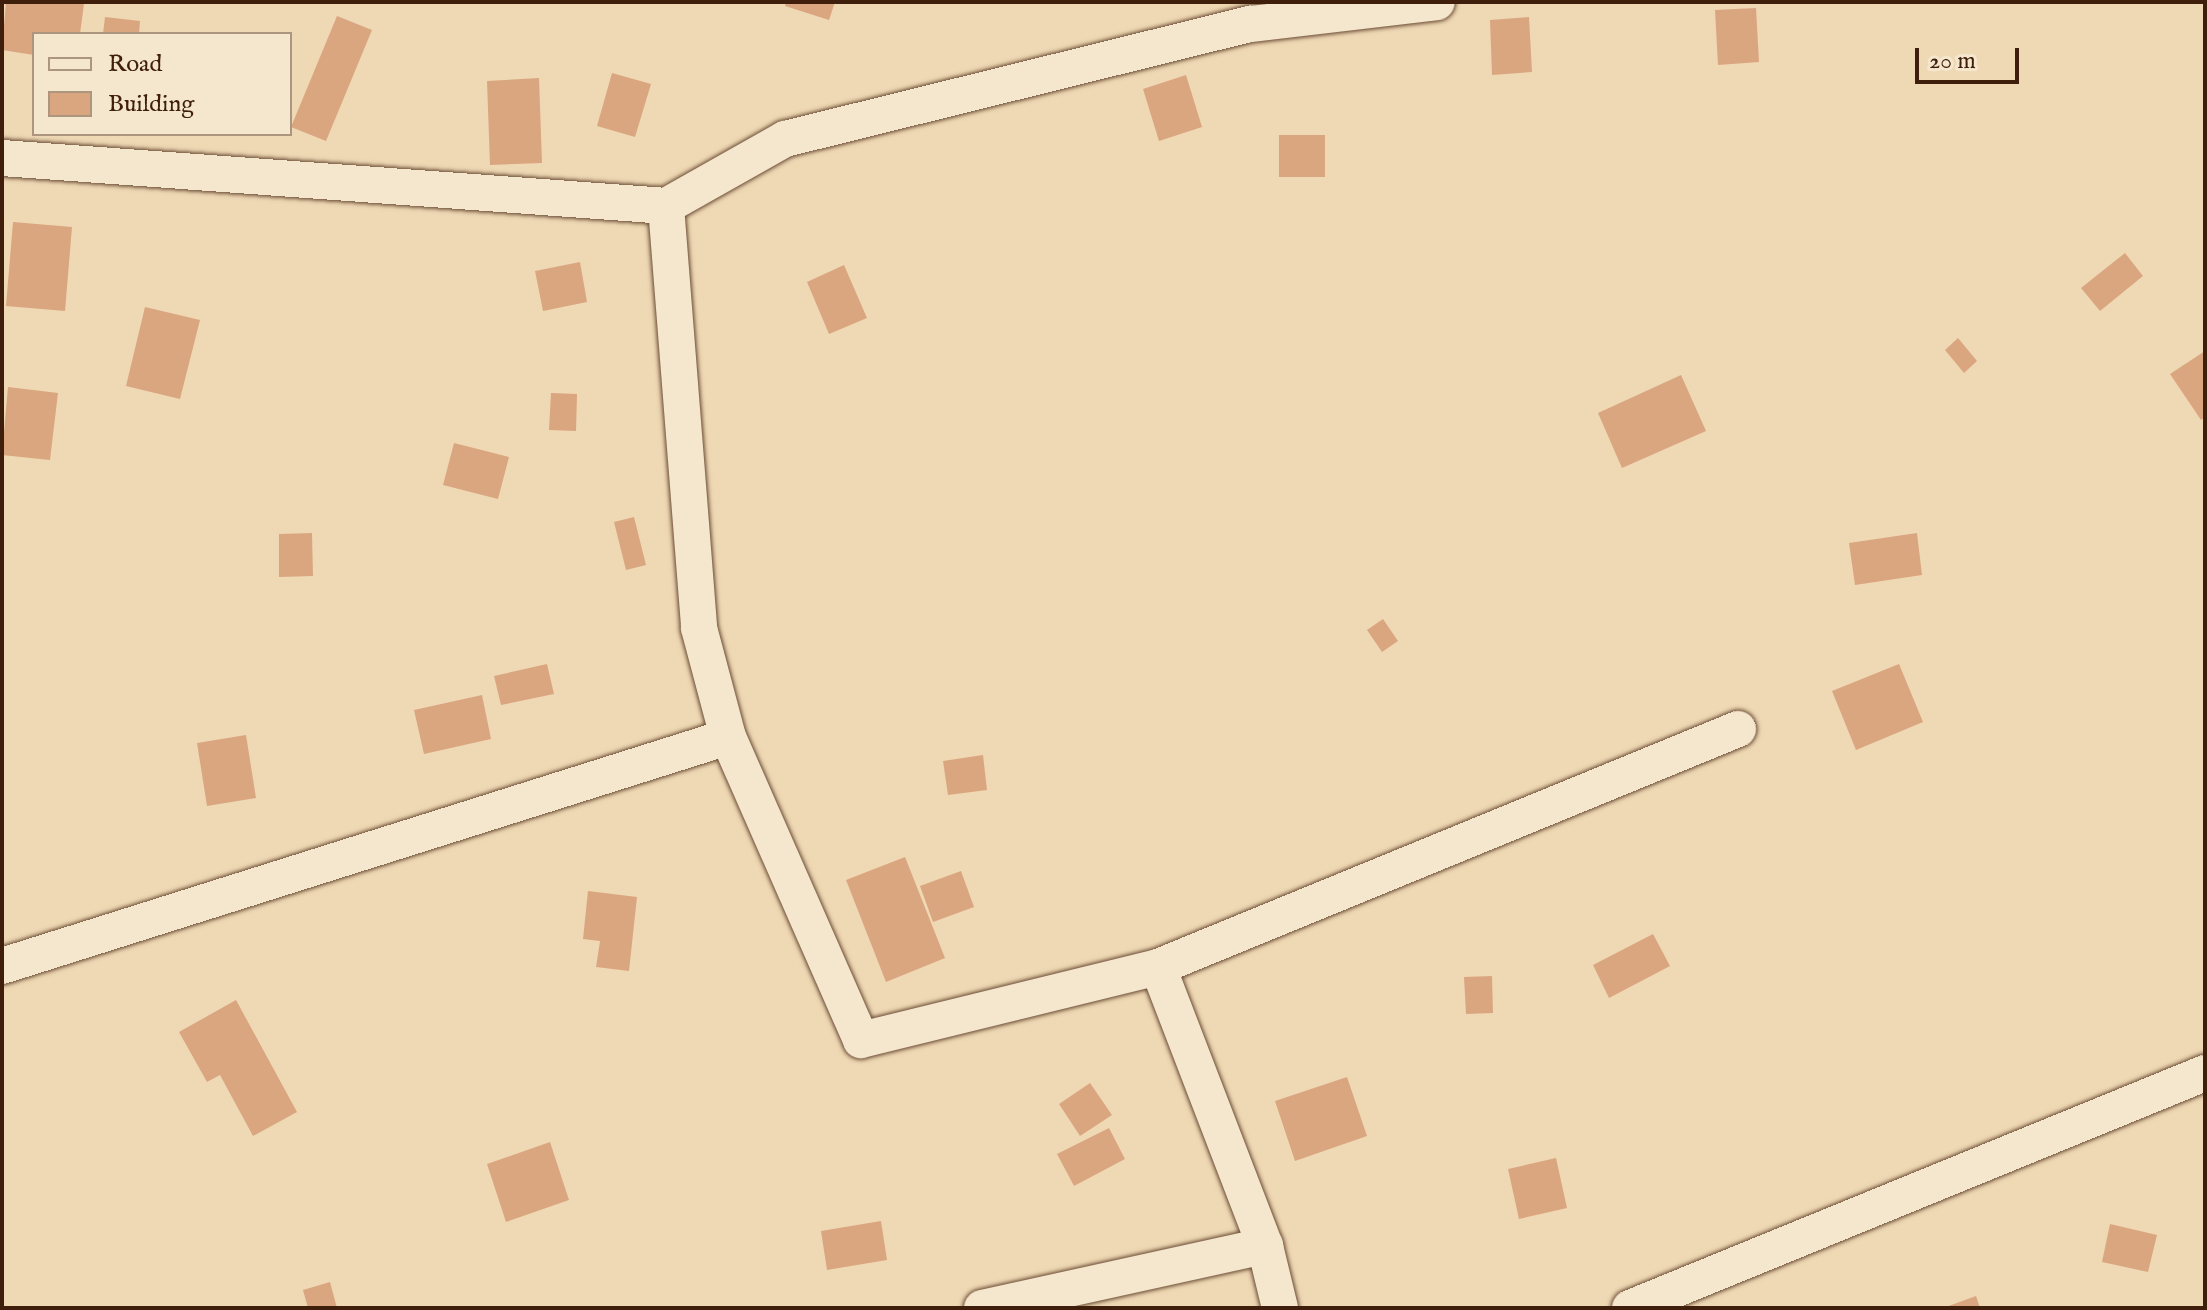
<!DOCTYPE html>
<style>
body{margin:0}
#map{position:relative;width:2207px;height:1310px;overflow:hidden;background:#efd8b4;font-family:"IM FELL English",serif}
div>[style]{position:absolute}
.building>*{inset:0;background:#daa680}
.roads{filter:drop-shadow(0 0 2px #6b4d35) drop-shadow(0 0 2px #6b4d35)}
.street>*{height:36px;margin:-18px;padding:0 18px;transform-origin:18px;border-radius:18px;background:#f5e6ce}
span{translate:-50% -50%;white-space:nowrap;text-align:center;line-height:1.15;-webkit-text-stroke:8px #f5e6ce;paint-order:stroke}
.frame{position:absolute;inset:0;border:4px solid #3f1f0b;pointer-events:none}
.legend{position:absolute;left:32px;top:32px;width:260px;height:104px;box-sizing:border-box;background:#f5e6ce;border:2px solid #ac9680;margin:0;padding:10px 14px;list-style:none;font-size:24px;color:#3f1f0b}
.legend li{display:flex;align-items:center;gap:16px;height:40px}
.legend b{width:40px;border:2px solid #ac9680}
.scale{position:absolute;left:1915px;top:48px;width:104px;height:36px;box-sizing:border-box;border:4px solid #3f1f0b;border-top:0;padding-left:10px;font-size:24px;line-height:28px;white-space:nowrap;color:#3f1f0b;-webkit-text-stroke:6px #f5e6ce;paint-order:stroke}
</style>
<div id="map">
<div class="building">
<i style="clip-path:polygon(6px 2px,84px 4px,80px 34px,34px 34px,34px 55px,2px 50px)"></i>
<i style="clip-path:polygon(786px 2px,835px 2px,829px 20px,785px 6px)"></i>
<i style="clip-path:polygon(1756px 8px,1759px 62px,1718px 65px,1715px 10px)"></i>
<i style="clip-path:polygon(337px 16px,372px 30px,326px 141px,291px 127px)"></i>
<i style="clip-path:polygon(105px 17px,140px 21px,139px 34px,103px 34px)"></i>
<i style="clip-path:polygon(1529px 17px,1532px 72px,1492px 75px,1490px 20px)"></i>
<i style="clip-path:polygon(612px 73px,651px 84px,635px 137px,597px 126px)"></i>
<i style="clip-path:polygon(1186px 75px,1202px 127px,1159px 141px,1143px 89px)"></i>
<i style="clip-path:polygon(539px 78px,542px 163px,490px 165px,487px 81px)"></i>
<i style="clip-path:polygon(1279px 135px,1325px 135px,1325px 177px,1279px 177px)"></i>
<i style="clip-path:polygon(13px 222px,72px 227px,65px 311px,6px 306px)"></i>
<i style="clip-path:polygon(2125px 253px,2143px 276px,2100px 311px,2081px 288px)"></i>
<i style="clip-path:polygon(580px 262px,587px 302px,543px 311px,535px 271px)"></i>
<i style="clip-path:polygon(844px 265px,867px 318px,829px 334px,807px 282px)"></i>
<i style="clip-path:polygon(145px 307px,200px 320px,180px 399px,126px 386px)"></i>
<i style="clip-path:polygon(1958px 338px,1977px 361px,1964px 373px,1945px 350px)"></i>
<i style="clip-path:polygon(2205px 351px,2205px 417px,2201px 420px,2170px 374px)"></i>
<i style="clip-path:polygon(1681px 375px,1706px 431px,1622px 468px,1598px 413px)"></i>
<i style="clip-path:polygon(8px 387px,58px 393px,50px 460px,2px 455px)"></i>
<i style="clip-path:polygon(551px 393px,577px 394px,576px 431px,549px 430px)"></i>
<i style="clip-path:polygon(454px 443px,509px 457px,498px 499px,443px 485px)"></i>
<i style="clip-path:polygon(634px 517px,646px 565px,626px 570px,614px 522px)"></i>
<i style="clip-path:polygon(312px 533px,313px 576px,279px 577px,279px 534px)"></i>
<i style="clip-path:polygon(1917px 533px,1922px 575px,1855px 585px,1849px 543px)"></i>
<i style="clip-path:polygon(1383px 619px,1398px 641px,1382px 652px,1367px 630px)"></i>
<i style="clip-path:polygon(547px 664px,554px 694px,501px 705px,494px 676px)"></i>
<i style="clip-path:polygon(1899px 664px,1923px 722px,1856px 750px,1832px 691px)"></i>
<i style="clip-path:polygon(482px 695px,491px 739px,424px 754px,414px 710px)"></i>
<i style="clip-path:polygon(246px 735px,256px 798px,207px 806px,197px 743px)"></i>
<i style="clip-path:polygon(983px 755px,987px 790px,948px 795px,943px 761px)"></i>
<i style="clip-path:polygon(905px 857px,945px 958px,886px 982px,846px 880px)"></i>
<i style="clip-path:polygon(961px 871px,974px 907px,933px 922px,920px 886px)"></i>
<i style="clip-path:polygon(588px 891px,637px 897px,629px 971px,596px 967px,600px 941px,583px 939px)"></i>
<i style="clip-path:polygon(1653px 934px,1670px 966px,1609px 998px,1593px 965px)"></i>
<i style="clip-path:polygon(1492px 976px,1493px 1013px,1466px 1014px,1464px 977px)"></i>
<i style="clip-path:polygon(236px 1000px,297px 1112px,253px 1136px,220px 1075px,207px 1082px,179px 1032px)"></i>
<i style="clip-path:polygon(1347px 1077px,1367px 1136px,1295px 1161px,1275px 1101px)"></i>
<i style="clip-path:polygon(1090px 1083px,1112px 1115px,1080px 1136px,1059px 1104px)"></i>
<i style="clip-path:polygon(1109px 1128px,1125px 1159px,1074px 1186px,1057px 1154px)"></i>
<i style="clip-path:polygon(550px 1142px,569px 1200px,506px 1222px,487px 1164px)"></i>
<i style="clip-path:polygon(1556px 1158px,1567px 1208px,1519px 1219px,1508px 1169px)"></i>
<i style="clip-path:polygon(881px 1221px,887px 1260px,827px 1270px,821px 1231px)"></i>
<i style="clip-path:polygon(2110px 1224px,2157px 1235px,2148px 1272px,2102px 1262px)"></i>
<i style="clip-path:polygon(330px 1282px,337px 1308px,308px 1308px,303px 1290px)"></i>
<i style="clip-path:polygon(1976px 1296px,1980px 1308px,1943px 1308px)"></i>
</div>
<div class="roads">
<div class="street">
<i style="left:2px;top:158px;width:666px;rotate:4.13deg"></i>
<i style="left:666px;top:206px;width:423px;rotate:85.5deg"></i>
<i style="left:699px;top:628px;width:113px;rotate:75.1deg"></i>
<i style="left:728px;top:737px;width:331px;rotate:66.3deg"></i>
<i style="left:861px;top:1040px;width:306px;rotate:-13.8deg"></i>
<i style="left:1158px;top:967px;width:299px;rotate:69deg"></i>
<i style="left:1265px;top:1246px;width:64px;rotate:76.4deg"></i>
<i style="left:666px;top:206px;width:137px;rotate:-29.4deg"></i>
<i style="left:785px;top:139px;width:480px;rotate:-13.9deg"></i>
<i style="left:1251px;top:24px;width:187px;rotate:-6.7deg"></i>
<i style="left:2px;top:966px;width:761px;rotate:-17.51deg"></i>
<i style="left:1158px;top:967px;width:627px;rotate:-22.31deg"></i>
<i style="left:982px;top:1308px;width:290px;rotate:-12.4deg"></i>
<i style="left:1630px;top:1308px;width:621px;rotate:-22.23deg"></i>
</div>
</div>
<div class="frame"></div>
<ul class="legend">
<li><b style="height:10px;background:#f5e6ce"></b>Road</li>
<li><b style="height:22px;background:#daa680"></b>Building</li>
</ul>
<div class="scale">20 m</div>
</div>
